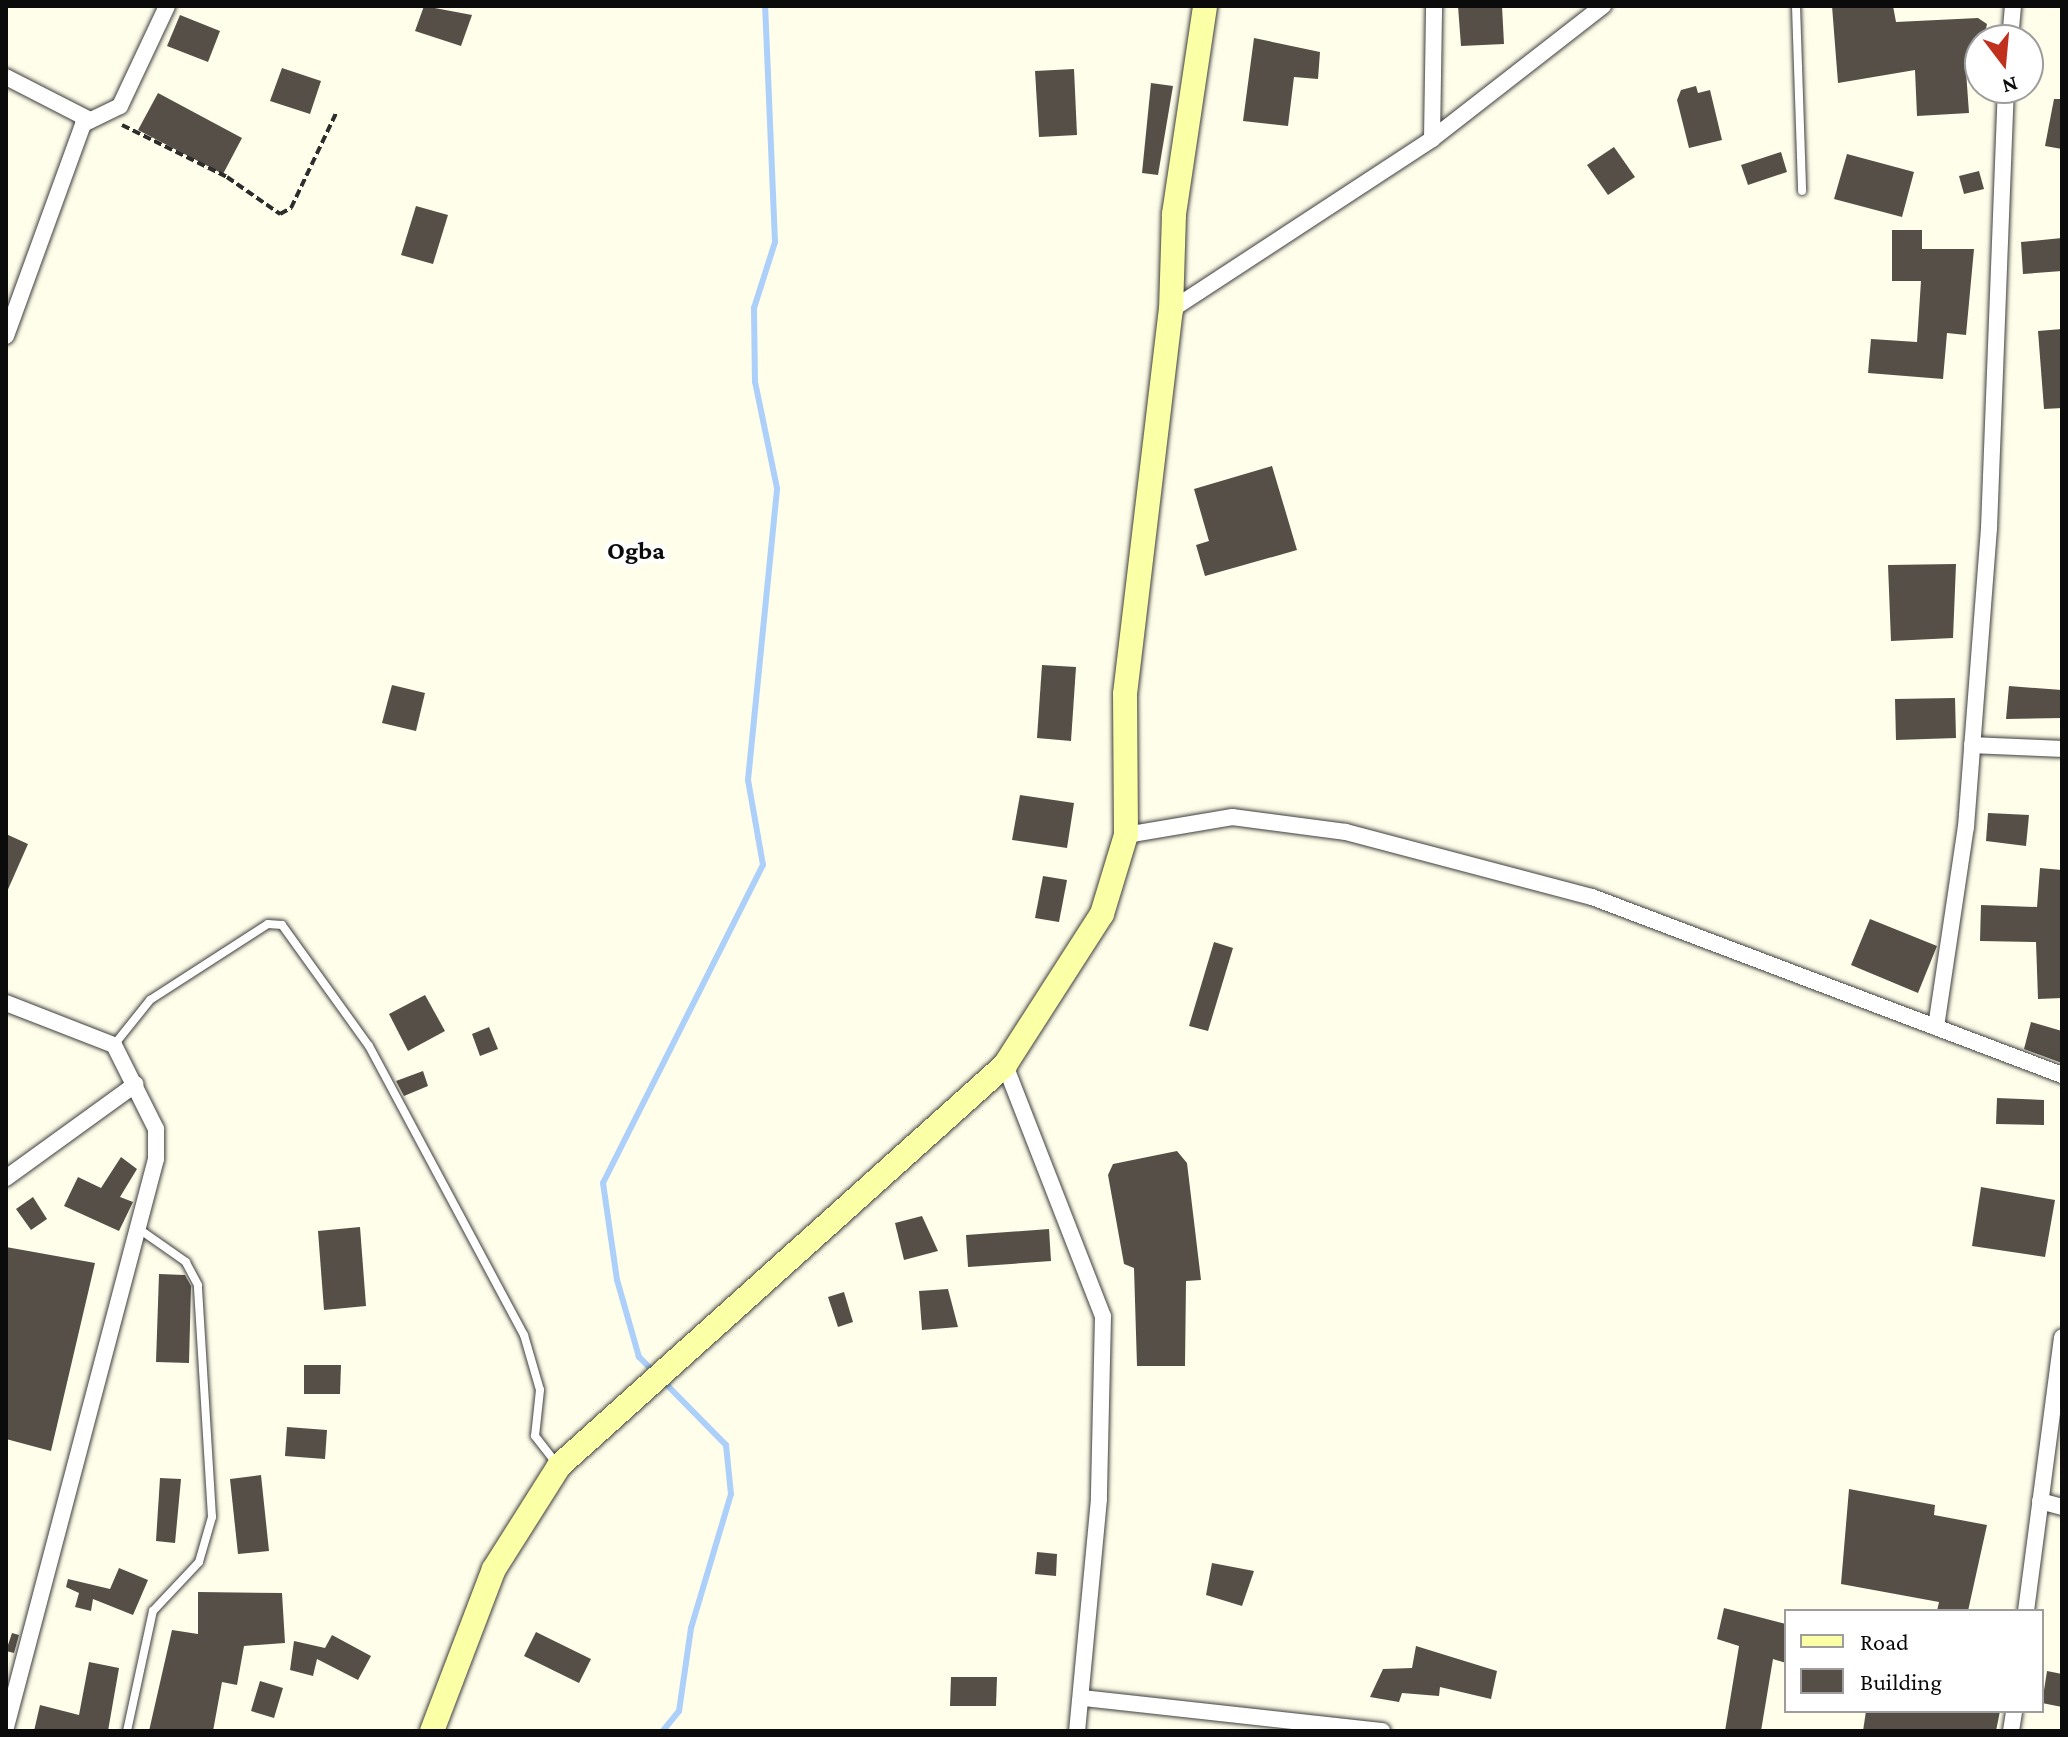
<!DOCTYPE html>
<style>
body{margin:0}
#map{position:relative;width:2068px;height:1737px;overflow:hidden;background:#fffeea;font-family:"Crimson Pro",serif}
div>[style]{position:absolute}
.stream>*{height:6px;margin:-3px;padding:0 3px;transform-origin:3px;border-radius:3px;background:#acd0f9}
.building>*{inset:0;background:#554f47}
.path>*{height:4px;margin-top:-2px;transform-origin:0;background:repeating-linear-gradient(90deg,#2d2d2d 0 8px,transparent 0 12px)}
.roads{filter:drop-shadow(0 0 2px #3e3e3e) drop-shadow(0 0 2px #3e3e3e)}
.lane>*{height:8px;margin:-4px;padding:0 4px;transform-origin:4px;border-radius:4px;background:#fff}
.street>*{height:16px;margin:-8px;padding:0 8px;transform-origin:8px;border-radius:8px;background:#fff}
.secondary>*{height:24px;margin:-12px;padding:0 12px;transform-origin:12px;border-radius:12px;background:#fbffa5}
span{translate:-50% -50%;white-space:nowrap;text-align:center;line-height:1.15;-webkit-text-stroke:8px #fff;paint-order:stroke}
.quarter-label{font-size:26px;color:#0b0b0b;font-weight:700}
.frame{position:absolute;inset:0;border:8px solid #0b0b0b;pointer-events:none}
.legend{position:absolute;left:1784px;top:1609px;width:260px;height:104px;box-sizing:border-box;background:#fff;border:2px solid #9d9d9d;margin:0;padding:10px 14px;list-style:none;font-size:24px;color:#0b0b0b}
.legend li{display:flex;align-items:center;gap:16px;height:40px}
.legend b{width:40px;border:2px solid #9d9d9d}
.north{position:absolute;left:1964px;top:24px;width:80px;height:80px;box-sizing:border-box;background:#fff;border:2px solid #9d9d9d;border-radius:50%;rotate:164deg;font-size:22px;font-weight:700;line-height:32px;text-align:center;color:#0b0b0b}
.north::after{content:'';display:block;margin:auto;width:28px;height:36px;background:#c1301d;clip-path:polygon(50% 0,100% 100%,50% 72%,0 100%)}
</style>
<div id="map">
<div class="stream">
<i style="left:655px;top:1373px;width:23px;rotate:-135deg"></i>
<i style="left:639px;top:1357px;width:80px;rotate:-105.9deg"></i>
<i style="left:617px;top:1280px;width:98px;rotate:-98.2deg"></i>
<i style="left:603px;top:1183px;width:356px;rotate:-63.3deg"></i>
<i style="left:763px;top:865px;width:86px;rotate:-100deg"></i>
<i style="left:748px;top:780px;width:293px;rotate:-84.3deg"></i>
<i style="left:777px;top:488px;width:108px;rotate:-101.7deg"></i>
<i style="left:755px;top:382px;width:74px;rotate:-90.8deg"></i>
<i style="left:754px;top:308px;width:69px;rotate:-72.3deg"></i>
<i style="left:775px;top:242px;width:236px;rotate:-92.4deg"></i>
<i style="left:663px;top:1381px;width:90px;rotate:45.5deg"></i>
<i style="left:726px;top:1445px;width:49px;rotate:84.2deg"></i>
<i style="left:731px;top:1494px;width:140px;rotate:106.6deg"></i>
<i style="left:691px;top:1628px;width:84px;rotate:98.2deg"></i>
<i style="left:679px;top:1711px;width:26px;rotate:129deg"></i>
</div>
<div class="building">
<i style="clip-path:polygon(424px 6px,472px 15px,461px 46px,415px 31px)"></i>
<i style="clip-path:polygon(1458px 6px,1502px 6px,1504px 44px,1461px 46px)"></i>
<i style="clip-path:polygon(1832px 6px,1893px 6px,1896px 22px,1978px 18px,1987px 24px,1980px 56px,1965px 57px,1969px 113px,1917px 116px,1915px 70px,1838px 83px)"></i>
<i style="clip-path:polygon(180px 15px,220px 31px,208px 62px,167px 46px)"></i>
<i style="clip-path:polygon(1254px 38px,1320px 52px,1318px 79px,1294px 77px,1288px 126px,1243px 121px)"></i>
<i style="clip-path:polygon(282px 68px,321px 81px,310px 114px,270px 101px)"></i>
<i style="clip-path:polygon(1074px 69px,1077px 135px,1039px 137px,1035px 71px)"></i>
<i style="clip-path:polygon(1151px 83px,1173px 86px,1158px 175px,1142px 173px)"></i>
<i style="clip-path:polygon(1696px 86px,1698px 93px,1710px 90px,1722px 140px,1689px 148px,1677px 100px,1681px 90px)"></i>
<i style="clip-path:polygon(158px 93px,242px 138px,223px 174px,138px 130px)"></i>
<i style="clip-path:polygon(2054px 99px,2062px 99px,2062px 149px,2045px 146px)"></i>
<i style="clip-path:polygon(1614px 147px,1635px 177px,1608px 195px,1587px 165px)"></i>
<i style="clip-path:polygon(1781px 152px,1787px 172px,1748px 185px,1741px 165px)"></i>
<i style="clip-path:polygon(1847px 154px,1914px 172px,1902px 217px,1834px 199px)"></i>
<i style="clip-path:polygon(1979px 171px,1984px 189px,1964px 194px,1959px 176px)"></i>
<i style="clip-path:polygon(416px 206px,448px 215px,433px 264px,401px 255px)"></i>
<i style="clip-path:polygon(1892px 230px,1922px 230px,1922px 249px,1974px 249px,1966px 335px,1947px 333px,1943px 379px,1868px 373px,1871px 339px,1917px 342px,1921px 281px,1892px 281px)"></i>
<i style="clip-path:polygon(2062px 238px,2062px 271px,2023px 274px,2021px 242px)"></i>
<i style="clip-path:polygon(2062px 329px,2062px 408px,2044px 409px,2038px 331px)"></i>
<i style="clip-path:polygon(1272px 466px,1297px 550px,1205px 576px,1196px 545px,1209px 541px,1194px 489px)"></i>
<i style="clip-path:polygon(1956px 564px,1953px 638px,1891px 641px,1888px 565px)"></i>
<i style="clip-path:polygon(1042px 665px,1076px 667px,1071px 741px,1037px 738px)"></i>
<i style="clip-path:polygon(392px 685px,425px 693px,416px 731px,382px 723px)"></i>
<i style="clip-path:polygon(2009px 686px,2062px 690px,2062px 718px,2006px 719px)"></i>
<i style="clip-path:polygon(1955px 698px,1956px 738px,1896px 740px,1895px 699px)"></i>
<i style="clip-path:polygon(1020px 795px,1074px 803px,1067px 848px,1012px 840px)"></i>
<i style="clip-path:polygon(1988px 813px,2029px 815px,2026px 846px,1986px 841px)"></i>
<i style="clip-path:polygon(6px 834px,28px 844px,6px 894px)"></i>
<i style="clip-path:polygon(2040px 868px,2062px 870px,2062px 998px,2038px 999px,2036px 942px,1980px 941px,1981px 905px,2037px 907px)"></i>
<i style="clip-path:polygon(1043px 876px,1067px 880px,1059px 922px,1035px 918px)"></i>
<i style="clip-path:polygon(1870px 919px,1937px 946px,1918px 993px,1851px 965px)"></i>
<i style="clip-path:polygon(1214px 942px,1233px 948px,1208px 1031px,1189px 1026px)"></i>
<i style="clip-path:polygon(425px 995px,445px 1031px,408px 1051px,389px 1014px)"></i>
<i style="clip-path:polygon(2031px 1022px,2062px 1031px,2062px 1063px,2024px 1049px)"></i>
<i style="clip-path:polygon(489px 1027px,498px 1049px,480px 1056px,472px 1034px)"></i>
<i style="clip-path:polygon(423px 1071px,428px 1086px,404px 1096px,396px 1081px)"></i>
<i style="clip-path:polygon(1997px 1098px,2044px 1100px,2044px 1125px,1996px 1124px)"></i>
<i style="clip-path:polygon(1177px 1151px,1187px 1163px,1201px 1280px,1186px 1281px,1185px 1366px,1137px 1366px,1134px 1268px,1124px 1264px,1108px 1175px,1113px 1164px)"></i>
<i style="clip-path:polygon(121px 1157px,137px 1169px,120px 1197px,133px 1202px,119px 1231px,64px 1206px,78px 1177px,101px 1188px)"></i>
<i style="clip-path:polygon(1981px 1187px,2055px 1200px,2045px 1257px,1972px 1246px)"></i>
<i style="clip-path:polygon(33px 1197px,47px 1219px,31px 1230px,16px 1209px)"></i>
<i style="clip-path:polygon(922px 1216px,938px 1251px,904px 1260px,895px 1223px)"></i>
<i style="clip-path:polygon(360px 1227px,366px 1306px,324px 1310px,318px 1231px)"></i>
<i style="clip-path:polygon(1049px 1229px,1051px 1261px,968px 1267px,966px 1235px)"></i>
<i style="clip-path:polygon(6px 1247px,95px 1263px,51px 1451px,6px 1439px)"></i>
<i style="clip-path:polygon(159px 1274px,185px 1275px,191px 1286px,189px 1363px,156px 1362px)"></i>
<i style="clip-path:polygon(948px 1289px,958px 1327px,922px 1330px,919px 1291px)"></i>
<i style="clip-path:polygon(844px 1292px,853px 1322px,838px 1327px,828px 1297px)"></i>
<i style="clip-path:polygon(304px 1365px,341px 1365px,340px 1394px,304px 1394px)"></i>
<i style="clip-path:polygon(287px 1427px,327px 1430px,325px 1459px,285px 1456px)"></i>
<i style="clip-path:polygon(261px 1475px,269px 1551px,238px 1554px,230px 1479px)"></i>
<i style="clip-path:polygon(160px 1478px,181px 1479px,175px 1543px,156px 1541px)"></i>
<i style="clip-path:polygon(1849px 1489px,1935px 1505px,1934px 1515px,1987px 1525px,1968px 1611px,1937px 1611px,1939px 1602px,1841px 1584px)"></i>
<i style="clip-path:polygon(1037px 1552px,1057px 1554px,1056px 1576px,1035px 1574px)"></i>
<i style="clip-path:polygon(1212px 1563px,1254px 1571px,1242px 1606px,1206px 1595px)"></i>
<i style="clip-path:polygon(119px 1568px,148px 1580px,133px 1615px,93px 1599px,91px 1611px,75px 1607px,79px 1593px,66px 1587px,68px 1579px,110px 1589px)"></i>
<i style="clip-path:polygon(198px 1592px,282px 1593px,285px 1643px,244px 1646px,237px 1685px,222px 1682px,213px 1731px,149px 1731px,172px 1630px,198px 1634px)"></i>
<i style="clip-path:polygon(1724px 1608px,1786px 1624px,1786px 1663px,1773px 1659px,1761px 1731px,1725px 1731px,1739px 1646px,1717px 1639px)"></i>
<i style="clip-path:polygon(536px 1632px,591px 1659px,579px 1683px,524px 1656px)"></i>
<i style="clip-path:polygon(12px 1633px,19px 1635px,14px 1653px,6px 1651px)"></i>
<i style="clip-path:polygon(332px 1635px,371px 1656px,358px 1680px,317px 1659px,313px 1676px,290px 1670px,294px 1641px,325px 1648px)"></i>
<i style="clip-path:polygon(1416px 1646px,1497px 1671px,1491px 1699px,1440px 1687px,1439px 1696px,1402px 1693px,1399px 1702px,1370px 1697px,1383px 1669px,1412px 1668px)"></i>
<i style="clip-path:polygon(89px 1662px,119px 1668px,108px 1731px,34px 1731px,40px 1705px,79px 1715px)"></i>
<i style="clip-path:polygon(2047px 1671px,2062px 1674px,2062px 1707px,2042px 1703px)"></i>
<i style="clip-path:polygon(951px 1677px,997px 1677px,996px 1706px,950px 1706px)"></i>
<i style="clip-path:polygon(260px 1681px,283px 1688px,274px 1718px,251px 1711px)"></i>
<i style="clip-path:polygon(1866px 1711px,2000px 1711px,1996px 1731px,1863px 1731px)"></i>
</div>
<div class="path">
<i style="left:122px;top:125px;width:117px;rotate:26.3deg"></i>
<i style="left:227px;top:177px;width:65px;rotate:34.9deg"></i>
<i style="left:280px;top:214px;width:13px;rotate:-29deg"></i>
<i style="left:291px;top:208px;width:107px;rotate:-64.6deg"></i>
</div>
<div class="roads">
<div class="lane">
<i style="left:1796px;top:6px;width:185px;rotate:88.1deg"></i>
<i style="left:114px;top:1045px;width:58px;rotate:-51.3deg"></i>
<i style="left:150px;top:1000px;width:140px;rotate:-32.8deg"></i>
<i style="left:268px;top:924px;width:14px;rotate:4deg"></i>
<i style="left:282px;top:925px;width:149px;rotate:54.3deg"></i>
<i style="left:369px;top:1046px;width:328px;rotate:61.8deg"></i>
<i style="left:524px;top:1335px;width:57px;rotate:73.8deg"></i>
<i style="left:540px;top:1390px;width:46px;rotate:96.2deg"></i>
<i style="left:535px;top:1436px;width:37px;rotate:52deg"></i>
<i style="left:127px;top:1731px;width:123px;rotate:-77.8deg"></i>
<i style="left:153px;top:1611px;width:67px;rotate:-46.8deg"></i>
<i style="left:199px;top:1562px;width:47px;rotate:-73.9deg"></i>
<i style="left:212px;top:1517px;width:232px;rotate:-93.5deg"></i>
<i style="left:198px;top:1285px;width:26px;rotate:-118deg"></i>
<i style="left:186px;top:1262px;width:57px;rotate:-144.9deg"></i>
</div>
<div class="street">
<i style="left:2010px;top:40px;width:34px;rotate:-85deg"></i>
<i style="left:6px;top:77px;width:94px;rotate:27.1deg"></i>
<i style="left:1432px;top:139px;width:133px;rotate:-89.1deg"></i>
<i style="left:1171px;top:310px;width:312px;rotate:-33.2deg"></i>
<i style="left:1432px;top:139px;width:217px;rotate:-37.9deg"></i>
<i style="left:6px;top:336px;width:226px;rotate:-70deg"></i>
<i style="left:83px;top:124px;width:41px;rotate:-25.9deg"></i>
<i style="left:120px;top:106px;width:110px;rotate:-64.8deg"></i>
<i style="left:1972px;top:745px;width:90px;rotate:2.5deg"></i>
<i style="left:1126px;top:835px;width:108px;rotate:-9.6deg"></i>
<i style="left:1232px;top:817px;width:115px;rotate:7.5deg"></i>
<i style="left:1346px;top:832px;width:254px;rotate:14.8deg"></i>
<i style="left:1592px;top:897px;width:503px;rotate:20.74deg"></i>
<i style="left:6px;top:1003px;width:116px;rotate:21.3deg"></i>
<i style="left:114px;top:1045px;width:94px;rotate:63.4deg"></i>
<i style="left:156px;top:1129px;width:30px;rotate:90deg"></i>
<i style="left:156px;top:1159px;width:587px;rotate:104.79deg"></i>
<i style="left:1936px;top:1027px;width:202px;rotate:-81.5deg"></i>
<i style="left:1966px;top:827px;width:300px;rotate:-85.6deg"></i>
<i style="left:1989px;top:528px;width:440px;rotate:-87.8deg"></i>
<i style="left:1005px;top:1065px;width:269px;rotate:68.7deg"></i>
<i style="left:1103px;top:1316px;width:183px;rotate:91.3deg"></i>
<i style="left:1099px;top:1499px;width:233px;rotate:95.4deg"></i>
<i style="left:6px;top:1178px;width:160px;rotate:-35.9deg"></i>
<i style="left:2040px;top:1501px;width:23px;rotate:15deg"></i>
<i style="left:2026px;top:1611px;width:276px;rotate:-82.5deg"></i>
<i style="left:1083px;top:1698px;width:301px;rotate:6.3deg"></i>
<i style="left:2011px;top:1731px;width:20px;rotate:-81deg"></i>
</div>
<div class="secondary">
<i style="left:432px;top:1731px;width:173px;rotate:-69.1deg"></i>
<i style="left:494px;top:1569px;width:122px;rotate:-57.7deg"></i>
<i style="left:559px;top:1466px;width:600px;rotate:-41.96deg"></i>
<i style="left:1005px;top:1065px;width:179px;rotate:-57.3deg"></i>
<i style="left:1102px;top:914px;width:83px;rotate:-73.1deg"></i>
<i style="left:1126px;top:835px;width:141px;rotate:-90.4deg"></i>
<i style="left:1125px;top:694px;width:387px;rotate:-83.2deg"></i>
<i style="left:1171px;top:310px;width:96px;rotate:-88.2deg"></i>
<i style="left:1174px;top:214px;width:210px;rotate:-81.5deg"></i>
</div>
</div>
<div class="quarter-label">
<span style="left:636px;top:551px">Ogba</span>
</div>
<div class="frame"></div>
<ul class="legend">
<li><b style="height:10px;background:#fbffa5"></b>Road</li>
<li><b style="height:22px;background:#554f47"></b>Building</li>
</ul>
<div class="north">N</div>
</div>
